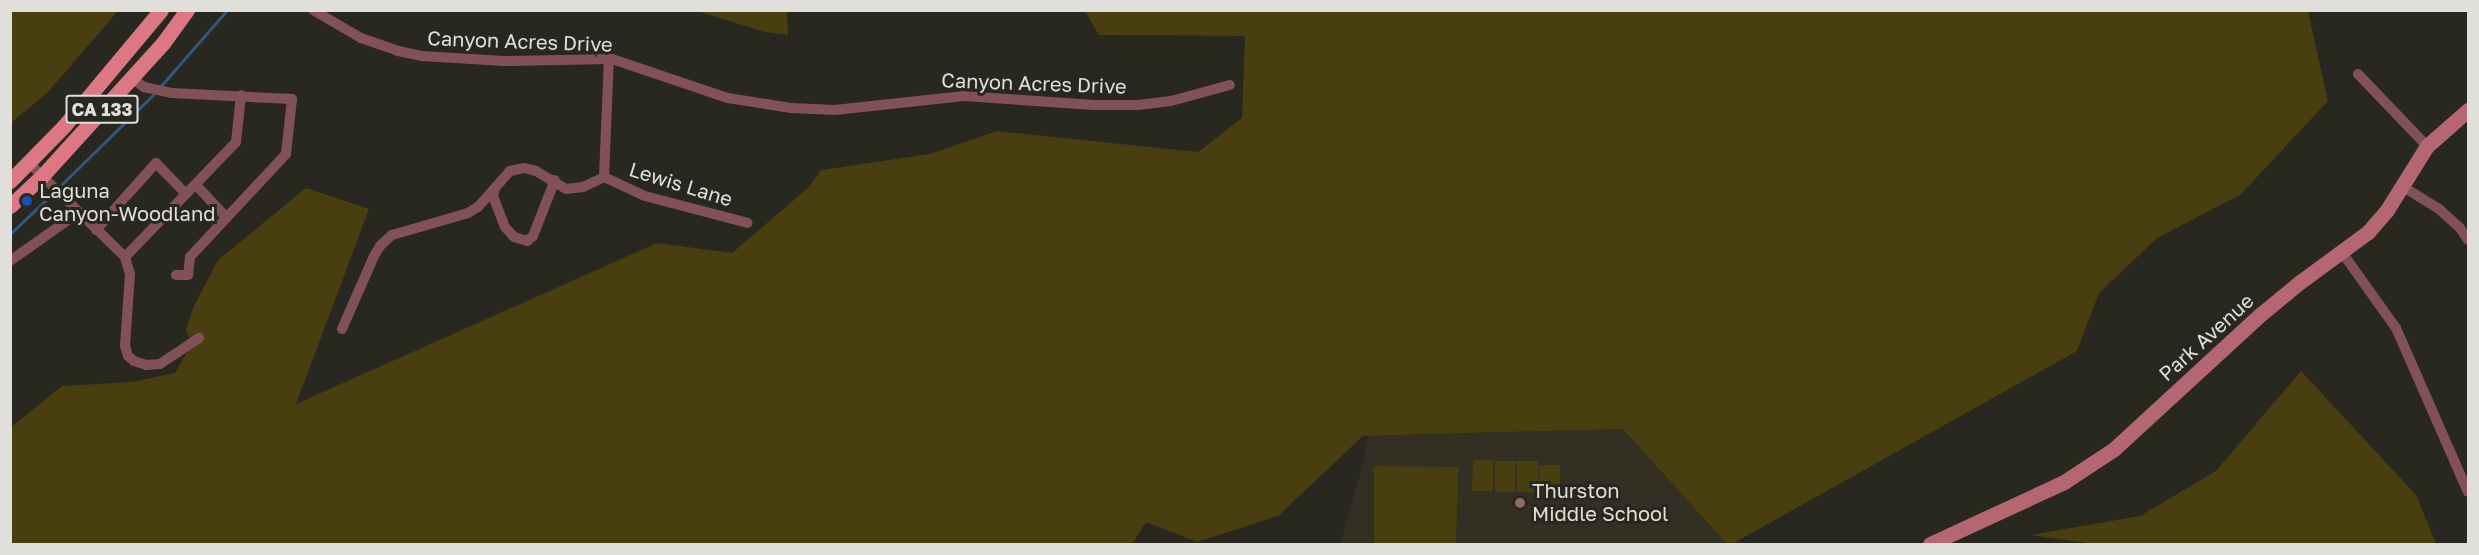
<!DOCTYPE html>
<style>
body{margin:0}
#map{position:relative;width:2479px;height:555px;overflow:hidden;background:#282720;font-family:"Golos Text",sans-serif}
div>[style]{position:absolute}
.built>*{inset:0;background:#333023}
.green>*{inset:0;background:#493e0f}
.stream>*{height:3px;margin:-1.5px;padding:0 1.5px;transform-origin:1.5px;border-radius:1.5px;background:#335683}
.street>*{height:10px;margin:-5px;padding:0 5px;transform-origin:5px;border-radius:5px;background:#825156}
.secondary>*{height:15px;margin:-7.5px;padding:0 7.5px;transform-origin:7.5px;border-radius:7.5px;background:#b46770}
.primary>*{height:15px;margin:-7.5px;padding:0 7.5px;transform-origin:7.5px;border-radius:7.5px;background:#db7884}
.dots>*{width:16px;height:16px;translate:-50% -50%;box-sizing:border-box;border:3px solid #282720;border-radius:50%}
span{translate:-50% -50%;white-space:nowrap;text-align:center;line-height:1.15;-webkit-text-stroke:6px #282720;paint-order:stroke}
.shield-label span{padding:2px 4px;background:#282720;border:2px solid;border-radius:4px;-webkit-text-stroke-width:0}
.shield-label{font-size:18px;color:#e0dfda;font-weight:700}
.street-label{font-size:20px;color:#e0dfda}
.poi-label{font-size:20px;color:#e0dfda}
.left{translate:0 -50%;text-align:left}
.frame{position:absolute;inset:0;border:12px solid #e0dfda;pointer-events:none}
</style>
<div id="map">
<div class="built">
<i style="clip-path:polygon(1624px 429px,1727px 544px,1340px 544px,1362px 467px,1368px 436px)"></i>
</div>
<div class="green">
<i style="clip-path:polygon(11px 10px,118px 11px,48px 92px,11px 123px)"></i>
<i style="clip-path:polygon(697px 11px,787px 11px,788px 35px,765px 32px)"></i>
<i style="clip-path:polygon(1085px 11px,2308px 11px,2328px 101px,2240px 195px,2157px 238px,2099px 293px,2077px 351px,1732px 544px,1727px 544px,1623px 429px,1363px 436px,1278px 516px,1197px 542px,1146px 522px,1132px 544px,11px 544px,11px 427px,62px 386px,132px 382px,175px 373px,192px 344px,186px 330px,193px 308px,218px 260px,306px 188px,369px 209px,296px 404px,657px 243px,732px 253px,808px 188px,821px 170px,930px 154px,997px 131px,1198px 152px,1242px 118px,1245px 36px,1099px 35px)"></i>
<i style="clip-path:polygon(2301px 371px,2416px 495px,2436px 544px,2094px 544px,2031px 535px,2140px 516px,2216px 471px)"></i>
<i style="clip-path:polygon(1473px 460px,1493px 460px,1493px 491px,1472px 491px)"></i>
<i style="clip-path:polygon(1495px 461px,1516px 461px,1515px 492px,1495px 492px)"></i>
<i style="clip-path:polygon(1517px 461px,1538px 461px,1538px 492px,1517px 492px)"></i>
<i style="clip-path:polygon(1539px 465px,1560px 465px,1560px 496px,1539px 496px)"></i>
<i style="clip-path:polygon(1374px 466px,1458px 467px,1456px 544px,1374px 544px)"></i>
</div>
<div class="stream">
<i style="left:159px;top:88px;width:103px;rotate:-48.9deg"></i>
<i style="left:62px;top:184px;width:130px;rotate:-44.4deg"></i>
<i style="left:10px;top:234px;width:52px;rotate:-43.5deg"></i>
</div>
<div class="street">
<i style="left:313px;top:10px;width:56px;rotate:30.3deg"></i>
<i style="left:361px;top:38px;width:39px;rotate:19deg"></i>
<i style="left:398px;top:51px;width:25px;rotate:12deg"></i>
<i style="left:422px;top:56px;width:82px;rotate:3.5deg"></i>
<i style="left:504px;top:61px;width:108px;rotate:-1.1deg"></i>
<i style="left:612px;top:59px;width:122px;rotate:18.6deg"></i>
<i style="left:728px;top:98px;width:64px;rotate:9deg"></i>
<i style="left:791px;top:108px;width:44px;rotate:2.6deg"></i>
<i style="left:835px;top:110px;width:130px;rotate:-6.2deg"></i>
<i style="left:964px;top:96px;width:130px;rotate:4deg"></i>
<i style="left:1094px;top:105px;width:44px"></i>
<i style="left:1138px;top:105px;width:33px;rotate:-7deg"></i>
<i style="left:1171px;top:101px;width:61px;rotate:-15.2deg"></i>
<i style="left:2358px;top:74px;width:100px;rotate:46.2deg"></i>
<i style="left:131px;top:78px;width:16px;rotate:35deg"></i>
<i style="left:144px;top:87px;width:29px;rotate:12deg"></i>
<i style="left:172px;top:93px;width:120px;rotate:2.9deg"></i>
<i style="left:292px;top:99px;width:55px;rotate:96.2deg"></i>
<i style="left:286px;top:154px;width:141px;rotate:133deg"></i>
<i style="left:190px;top:257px;width:18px;rotate:96deg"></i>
<i style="left:188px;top:275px;width:12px;rotate:180deg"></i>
<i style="left:29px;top:163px;width:134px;rotate:44.4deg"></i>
<i style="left:125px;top:257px;width:18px;rotate:74deg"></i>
<i style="left:130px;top:274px;width:72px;rotate:94deg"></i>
<i style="left:125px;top:346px;width:10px;rotate:73deg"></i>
<i style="left:128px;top:356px;width:8px;rotate:40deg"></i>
<i style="left:134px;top:361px;width:13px;rotate:18deg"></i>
<i style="left:146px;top:365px;width:14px;rotate:-4deg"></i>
<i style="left:160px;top:364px;width:47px;rotate:-33.7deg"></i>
<i style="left:604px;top:177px;width:45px;rotate:24.9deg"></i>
<i style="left:645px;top:196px;width:106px;rotate:14.7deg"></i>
<i style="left:604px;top:177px;width:118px;rotate:-87.6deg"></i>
<i style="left:196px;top:185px;width:45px;rotate:46.8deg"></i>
<i style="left:2402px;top:186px;width:44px;rotate:31.9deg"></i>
<i style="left:2439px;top:209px;width:28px;rotate:42deg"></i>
<i style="left:2460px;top:228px;width:14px;rotate:56deg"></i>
<i style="left:495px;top:188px;width:8px;rotate:104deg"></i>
<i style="left:493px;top:196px;width:33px;rotate:69deg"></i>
<i style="left:505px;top:227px;width:13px;rotate:48deg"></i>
<i style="left:514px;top:237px;width:14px;rotate:17deg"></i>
<i style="left:527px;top:241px;width:8px;rotate:-40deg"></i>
<i style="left:533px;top:236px;width:60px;rotate:-68.6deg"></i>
<i style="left:96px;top:230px;width:90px;rotate:-48.2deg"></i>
<i style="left:156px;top:163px;width:43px;rotate:45.9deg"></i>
<i style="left:2341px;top:251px;width:95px;rotate:54.5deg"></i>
<i style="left:2396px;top:328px;width:179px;rotate:66.3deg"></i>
<i style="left:125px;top:257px;width:160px;rotate:-46deg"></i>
<i style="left:236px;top:142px;width:47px;rotate:-83.9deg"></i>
<i style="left:10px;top:261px;width:83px;rotate:-35.2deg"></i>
<i style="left:342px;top:329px;width:80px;rotate:-66.3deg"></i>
<i style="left:374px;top:256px;width:12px;rotate:-59deg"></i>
<i style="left:380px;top:246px;width:16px;rotate:-43deg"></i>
<i style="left:392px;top:235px;width:79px;rotate:-16.1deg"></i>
<i style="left:468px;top:213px;width:12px;rotate:-31deg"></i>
<i style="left:478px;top:207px;width:48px;rotate:-48.4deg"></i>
<i style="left:510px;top:171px;width:14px;rotate:-12deg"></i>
<i style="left:524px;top:168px;width:12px;rotate:14deg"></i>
<i style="left:536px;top:171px;width:35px;rotate:31deg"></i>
<i style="left:566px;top:189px;width:17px;rotate:-7deg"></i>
<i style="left:583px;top:187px;width:23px;rotate:-25deg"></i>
</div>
<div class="secondary">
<i style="left:1930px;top:544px;width:148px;rotate:-24.8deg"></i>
<i style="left:2064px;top:482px;width:60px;rotate:-33.4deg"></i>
<i style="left:2114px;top:449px;width:200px;rotate:-42.6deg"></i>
<i style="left:2261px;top:314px;width:50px;rotate:-39.4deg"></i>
<i style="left:2300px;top:282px;width:84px;rotate:-36.3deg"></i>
<i style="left:2368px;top:232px;width:29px;rotate:-49deg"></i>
<i style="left:2387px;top:210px;width:75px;rotate:-58deg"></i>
<i style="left:2427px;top:146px;width:55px;rotate:-41.3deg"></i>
</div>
<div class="primary">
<i style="left:10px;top:181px;width:77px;rotate:-45.5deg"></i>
<i style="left:64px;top:126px;width:151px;rotate:-50.1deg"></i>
<i style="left:10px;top:206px;width:44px;rotate:-43.2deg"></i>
<i style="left:42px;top:176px;width:180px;rotate:-47.7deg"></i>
<i style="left:163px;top:43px;width:41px;rotate:-54deg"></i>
</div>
<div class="dots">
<i style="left:27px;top:201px;background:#1a4fb4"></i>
<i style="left:1520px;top:503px;background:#8d6e63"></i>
</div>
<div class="shield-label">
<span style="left:102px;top:109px">CA 133</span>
</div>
<div class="street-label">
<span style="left:520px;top:41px;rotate:2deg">Canyon Acres Drive</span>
<span style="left:1034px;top:83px;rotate:2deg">Canyon Acres Drive</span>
<span style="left:681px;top:184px;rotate:17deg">Lewis Lane</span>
<span style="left:2206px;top:337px;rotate:-42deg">Park Avenue</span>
</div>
<div class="poi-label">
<span class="left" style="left:39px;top:202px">Laguna<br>Canyon-Woodland</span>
<span class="left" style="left:1532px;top:502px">Thurston<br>Middle School</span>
</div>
<div class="frame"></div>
</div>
